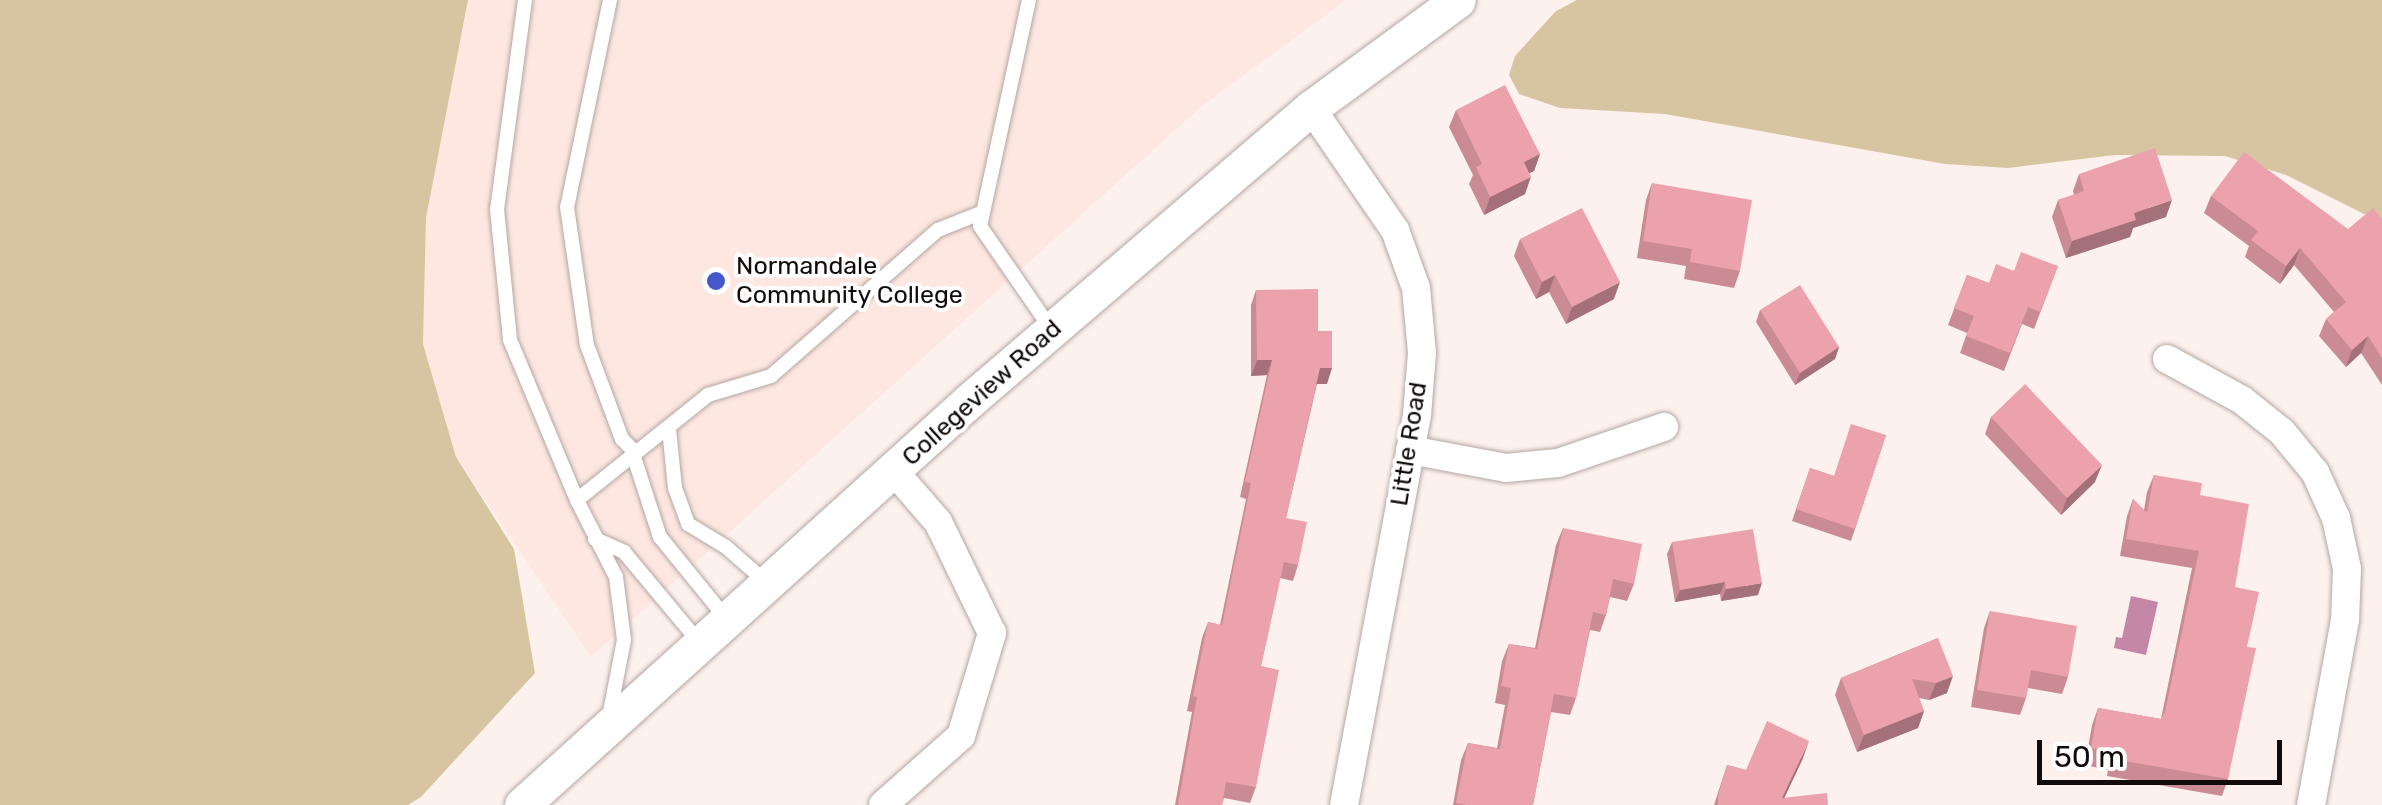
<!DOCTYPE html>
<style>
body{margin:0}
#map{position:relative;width:2382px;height:805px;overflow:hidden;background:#fdf1ee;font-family:Rubik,sans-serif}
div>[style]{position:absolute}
.built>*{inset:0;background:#fee7e1}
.green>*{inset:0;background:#d7c5a1}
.water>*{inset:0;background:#c587a8}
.roads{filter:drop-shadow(0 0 2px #b4a7a3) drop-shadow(0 0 2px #b4a7a3)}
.service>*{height:14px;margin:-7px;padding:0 7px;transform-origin:7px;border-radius:7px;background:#fff}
.minor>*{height:28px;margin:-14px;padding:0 14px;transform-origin:14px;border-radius:14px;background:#fff}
.tertiary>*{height:35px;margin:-17.5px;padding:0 17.5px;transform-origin:17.5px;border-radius:17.5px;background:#fff}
.wall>*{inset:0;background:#cb8b94}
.shaded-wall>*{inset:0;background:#a57178}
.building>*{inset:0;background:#eca2ac}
.dots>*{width:28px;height:28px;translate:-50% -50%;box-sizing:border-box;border:5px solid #fff;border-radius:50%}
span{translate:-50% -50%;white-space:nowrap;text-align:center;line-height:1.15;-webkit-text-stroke:8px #fff;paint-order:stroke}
.poi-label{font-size:25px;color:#110c0b}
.left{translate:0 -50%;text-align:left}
.street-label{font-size:25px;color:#110c0b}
.scale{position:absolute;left:2037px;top:740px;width:245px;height:45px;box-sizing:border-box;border:5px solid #110c0b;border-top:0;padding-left:12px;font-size:30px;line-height:35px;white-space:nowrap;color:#110c0b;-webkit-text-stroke:8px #fff;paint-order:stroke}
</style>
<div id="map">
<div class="built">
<i style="clip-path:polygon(468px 0,1346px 0,1202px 106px,591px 657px,456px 457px,423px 344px,426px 218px)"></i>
</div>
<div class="green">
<i style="clip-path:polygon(0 0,468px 0,426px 218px,423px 344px,456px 457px,514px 549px,535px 673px,421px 797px,408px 805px,0 805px)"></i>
<i style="clip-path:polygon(1577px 0,2382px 0,2382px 223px,2286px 175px,2225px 156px,2115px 155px,2008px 168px,1945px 164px,1665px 114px,1560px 108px,1519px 94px,1509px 75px,1515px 56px,1556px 11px)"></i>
</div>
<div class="water">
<i style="clip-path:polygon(2131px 596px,2158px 602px,2146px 655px,2114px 648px,2116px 637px,2122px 638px)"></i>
</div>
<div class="roads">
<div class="service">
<i style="left:525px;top:0;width:211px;rotate:97.6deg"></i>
<i style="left:497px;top:209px;width:132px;rotate:84.3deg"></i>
<i style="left:510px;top:340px;width:173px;rotate:67.3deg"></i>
<i style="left:610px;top:0;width:211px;rotate:101.7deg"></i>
<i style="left:567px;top:207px;width:139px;rotate:81.8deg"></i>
<i style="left:587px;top:345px;width:100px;rotate:69.6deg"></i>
<i style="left:622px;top:439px;width:13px;rotate:45deg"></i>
<i style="left:631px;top:448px;width:94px;rotate:72deg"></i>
<i style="left:660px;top:537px;width:103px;rotate:50.9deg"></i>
<i style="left:1029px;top:0;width:231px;rotate:102.2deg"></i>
<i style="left:980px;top:226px;width:125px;rotate:55.4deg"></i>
<i style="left:669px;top:429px;width:59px;rotate:84.2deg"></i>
<i style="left:675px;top:488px;width:38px;rotate:70deg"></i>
<i style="left:688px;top:524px;width:44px;rotate:31.2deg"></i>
<i style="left:726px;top:547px;width:52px;rotate:41.1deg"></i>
<i style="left:595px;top:539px;width:32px;rotate:24deg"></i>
<i style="left:624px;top:552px;width:117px;rotate:50.2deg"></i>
<i style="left:609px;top:717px;width:78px;rotate:-79deg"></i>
<i style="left:624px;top:640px;width:64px;rotate:-97.2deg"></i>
<i style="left:616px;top:577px;width:86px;rotate:-116.9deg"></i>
<i style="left:577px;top:500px;width:168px;rotate:-38.7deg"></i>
<i style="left:708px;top:395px;width:66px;rotate:-16.8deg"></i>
<i style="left:771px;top:376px;width:222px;rotate:-41.2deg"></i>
<i style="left:938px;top:230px;width:48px;rotate:-21.8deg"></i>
</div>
<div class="minor">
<i style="left:1311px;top:108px;width:148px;rotate:55.5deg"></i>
<i style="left:1395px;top:230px;width:62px;rotate:70.1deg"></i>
<i style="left:1416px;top:288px;width:65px;rotate:84.7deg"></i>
<i style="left:1422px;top:353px;width:62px;rotate:94.6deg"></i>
<i style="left:1417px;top:415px;width:397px;rotate:100.6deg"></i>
<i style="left:2167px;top:359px;width:85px;rotate:28.7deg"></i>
<i style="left:2242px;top:400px;width:51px;rotate:38.7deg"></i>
<i style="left:2282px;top:432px;width:52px;rotate:50.5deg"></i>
<i style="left:2315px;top:472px;width:51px;rotate:65.5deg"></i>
<i style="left:2336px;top:518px;width:52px;rotate:77.8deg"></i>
<i style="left:2347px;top:569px;width:51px;rotate:92.2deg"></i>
<i style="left:2345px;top:620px;width:188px;rotate:100.4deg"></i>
<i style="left:1410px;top:450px;width:98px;rotate:10.6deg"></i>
<i style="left:1506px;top:468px;width:52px;rotate:-5.5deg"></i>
<i style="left:1558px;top:463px;width:112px;rotate:-18.8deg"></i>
<i style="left:883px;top:805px;width:104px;rotate:-41.5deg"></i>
<i style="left:961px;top:736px;width:108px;rotate:-73.2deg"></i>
<i style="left:992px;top:633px;width:123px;rotate:-115.9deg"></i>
<i style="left:938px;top:522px;width:67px;rotate:-130.8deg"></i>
</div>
<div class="tertiary">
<i style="left:522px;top:805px;width:604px;rotate:-42.11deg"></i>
<i style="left:970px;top:400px;width:449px;rotate:-40.6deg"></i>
<i style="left:1311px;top:108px;width:182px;rotate:-36.3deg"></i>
</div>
</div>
<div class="wall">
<i style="clip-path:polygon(1456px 110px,1540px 154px,1534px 171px,1529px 173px,1525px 194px,1484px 215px,1469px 184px,1473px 175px,1449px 127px)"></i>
<i style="clip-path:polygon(2079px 174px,2166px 217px,2133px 228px,2130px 237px,2066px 258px,2052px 217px,2058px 200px,2074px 195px,2073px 191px)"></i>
<i style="clip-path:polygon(1652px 183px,1740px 271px,1734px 288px,1684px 279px,1686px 266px,1637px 258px,1646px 200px)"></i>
<i style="clip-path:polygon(2211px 196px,2348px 229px,2382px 219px,2382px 385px,2361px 353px,2346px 367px,2319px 336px,2326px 319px,2334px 312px,2294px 265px,2280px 284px,2245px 257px,2249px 246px,2204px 213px)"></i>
<i style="clip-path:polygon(1520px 239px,1614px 299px,1566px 324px,1549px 292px,1536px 299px,1514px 256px)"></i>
<i style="clip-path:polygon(2058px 266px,2034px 329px,2022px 324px,2004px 371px,1960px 353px,1967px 333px,1948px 325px,1967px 275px,1989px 283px)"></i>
<i style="clip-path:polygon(1256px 290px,1318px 331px,1327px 384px,1317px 384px,1286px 518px,1298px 565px,1293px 581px,1280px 578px,1261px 666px,1256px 787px,1250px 803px,1224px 798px,1222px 805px,1175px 805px,1192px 712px,1187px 711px,1202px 638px,1208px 622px,1220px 625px,1246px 499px,1240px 497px,1267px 375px,1251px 376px,1251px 305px)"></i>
<i style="clip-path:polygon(1760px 310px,1839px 347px,1835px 359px,1795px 385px,1756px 322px)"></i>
<i style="clip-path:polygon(1991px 417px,2095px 482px,2061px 515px,1985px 434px)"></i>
<i style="clip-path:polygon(1886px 435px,1851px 541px,1792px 521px,1810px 468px,1834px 476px)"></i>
<i style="clip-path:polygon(2154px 475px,2200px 495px,2235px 587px,2247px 647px,2228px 779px,2222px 796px,2107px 776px,2108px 770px,2085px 765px,2092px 725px,2098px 708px,2161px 719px,2192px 568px,2120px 556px,2127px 516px,2133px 499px,2144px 510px,2147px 492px)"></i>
<i style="clip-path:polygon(1563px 528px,1634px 584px,1627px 601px,1610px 597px,1606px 615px,1600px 632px,1590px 630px,1576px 698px,1570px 715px,1551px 712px,1533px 805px,1453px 805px,1461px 760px,1468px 743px,1497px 748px,1505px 705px,1495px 703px,1502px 661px,1509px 644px,1535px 648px,1556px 545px)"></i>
<i style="clip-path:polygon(1672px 542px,1758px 595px,1721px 601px,1720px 594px,1675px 602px,1667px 554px)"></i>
<i style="clip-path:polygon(1990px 611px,2068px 677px,2062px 694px,2028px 688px,2026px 698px,2020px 715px,1971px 707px,1984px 628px)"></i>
<i style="clip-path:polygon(1938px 638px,1947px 693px,1929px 700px,1919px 698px,1924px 711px,1918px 728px,1857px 752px,1835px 695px,1841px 678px)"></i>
<i style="clip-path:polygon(1803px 758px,1784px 798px,1828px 805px,1714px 805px,1727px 765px,1746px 770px)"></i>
</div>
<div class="shaded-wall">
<i style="clip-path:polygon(1540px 154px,1534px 171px,1518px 179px,1524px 162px)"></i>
<i style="clip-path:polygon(1531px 177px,1525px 194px,1484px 215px,1490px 197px)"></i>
<i style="clip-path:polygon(2172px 200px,2166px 217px,2133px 228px,2130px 237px,2066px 258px,2072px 241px,2134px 213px)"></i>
<i style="clip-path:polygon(2300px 248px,2294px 265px,2280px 284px,2286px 266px)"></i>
<i style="clip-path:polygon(1555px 275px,1549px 292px,1536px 299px,1542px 282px)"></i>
<i style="clip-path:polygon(1620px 282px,1614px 299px,1566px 324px,1572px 307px)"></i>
<i style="clip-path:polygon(2368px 336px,2361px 353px,2346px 367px,2352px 350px)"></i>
<i style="clip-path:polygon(1839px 347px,1835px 359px,1795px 385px,1800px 373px)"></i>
<i style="clip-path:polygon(1257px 360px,1272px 360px,1267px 375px,1251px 376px)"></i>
<i style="clip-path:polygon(1320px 368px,1332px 368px,1327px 384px,1314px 384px)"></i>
<i style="clip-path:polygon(2102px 465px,2095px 482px,2061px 515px,2067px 498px)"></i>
<i style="clip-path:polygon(1725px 582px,1720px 594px,1675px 602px,1680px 590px)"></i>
<i style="clip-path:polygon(1762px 583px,1758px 595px,1721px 601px,1726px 589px)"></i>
<i style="clip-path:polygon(1953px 676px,1947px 693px,1929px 700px,1936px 683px)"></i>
<i style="clip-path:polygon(1924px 711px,1918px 728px,1857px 752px,1864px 735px)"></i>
<i style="clip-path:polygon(1809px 741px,1803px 758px,1781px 805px,1782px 798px)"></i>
</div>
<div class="building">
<i style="clip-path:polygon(1505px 85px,1540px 154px,1524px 162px,1531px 177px,1490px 197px,1476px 167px,1482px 164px,1456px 110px)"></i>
<i style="clip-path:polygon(2155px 148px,2172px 200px,2134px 213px,2136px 220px,2072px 241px,2058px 200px,2084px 191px,2079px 174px)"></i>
<i style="clip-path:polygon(2244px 152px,2348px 229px,2373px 208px,2382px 219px,2382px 358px,2368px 336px,2352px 350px,2326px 319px,2346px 302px,2300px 248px,2286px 266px,2251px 240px,2258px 231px,2211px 196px)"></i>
<i style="clip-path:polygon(1652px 183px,1752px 200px,1740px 271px,1690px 262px,1692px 249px,1643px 241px)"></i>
<i style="clip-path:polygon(1582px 208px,1620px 282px,1572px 307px,1555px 275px,1542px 282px,1520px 239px)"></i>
<i style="clip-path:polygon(2021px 252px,2058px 266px,2040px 312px,2028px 307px,2010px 353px,1966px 336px,1974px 316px,1954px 308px,1967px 275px,1989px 283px,1996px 264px,2014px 271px)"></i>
<i style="clip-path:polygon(1800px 285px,1839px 347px,1800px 373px,1760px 310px)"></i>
<i style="clip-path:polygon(1318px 289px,1318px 331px,1332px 331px,1332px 368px,1320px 368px,1286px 518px,1307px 522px,1298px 565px,1284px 562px,1261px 666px,1279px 670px,1256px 787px,1226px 782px,1222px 805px,1178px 805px,1197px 697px,1193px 696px,1208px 622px,1222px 625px,1251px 483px,1245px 482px,1272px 360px,1257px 360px,1256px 290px)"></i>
<i style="clip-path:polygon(2025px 384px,2102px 465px,2067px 498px,1991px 417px)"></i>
<i style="clip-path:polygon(1851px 424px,1886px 435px,1855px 529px,1796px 509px,1810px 468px,1834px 476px)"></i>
<i style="clip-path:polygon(2154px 475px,2202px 483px,2200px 495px,2249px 504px,2235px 587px,2259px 592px,2247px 647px,2256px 648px,2228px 779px,2113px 759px,2115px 753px,2091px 748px,2098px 708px,2161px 719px,2165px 712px,2199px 551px,2126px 539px,2133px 499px,2147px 513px)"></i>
<i style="clip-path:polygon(1563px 528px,1642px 544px,1634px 584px,1613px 579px,1606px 615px,1593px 612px,1576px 698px,1554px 694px,1533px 805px,1466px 805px,1456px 803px,1468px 743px,1500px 749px,1511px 688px,1501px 686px,1509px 644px,1537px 649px)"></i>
<i style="clip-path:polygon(1753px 529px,1762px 583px,1726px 589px,1725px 582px,1680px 590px,1672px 542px)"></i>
<i style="clip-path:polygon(1990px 611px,2077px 626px,2068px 677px,2031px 670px,2026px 698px,1977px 690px)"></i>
<i style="clip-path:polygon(1938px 638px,1953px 676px,1936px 683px,1912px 679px,1924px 711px,1864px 735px,1841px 678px)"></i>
<i style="clip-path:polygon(1767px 721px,1809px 741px,1782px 798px,1827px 793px,1828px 805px,1718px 805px,1718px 796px,1727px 765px,1746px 770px)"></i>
</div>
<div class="dots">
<i style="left:716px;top:281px;background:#4557cb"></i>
</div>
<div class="poi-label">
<span class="left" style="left:736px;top:281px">Normandale<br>Community College</span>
</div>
<div class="street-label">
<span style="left:982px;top:393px;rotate:-42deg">Collegeview Road</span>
<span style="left:1409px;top:444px;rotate:-81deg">Little Road</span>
</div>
<div class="scale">50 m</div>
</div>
